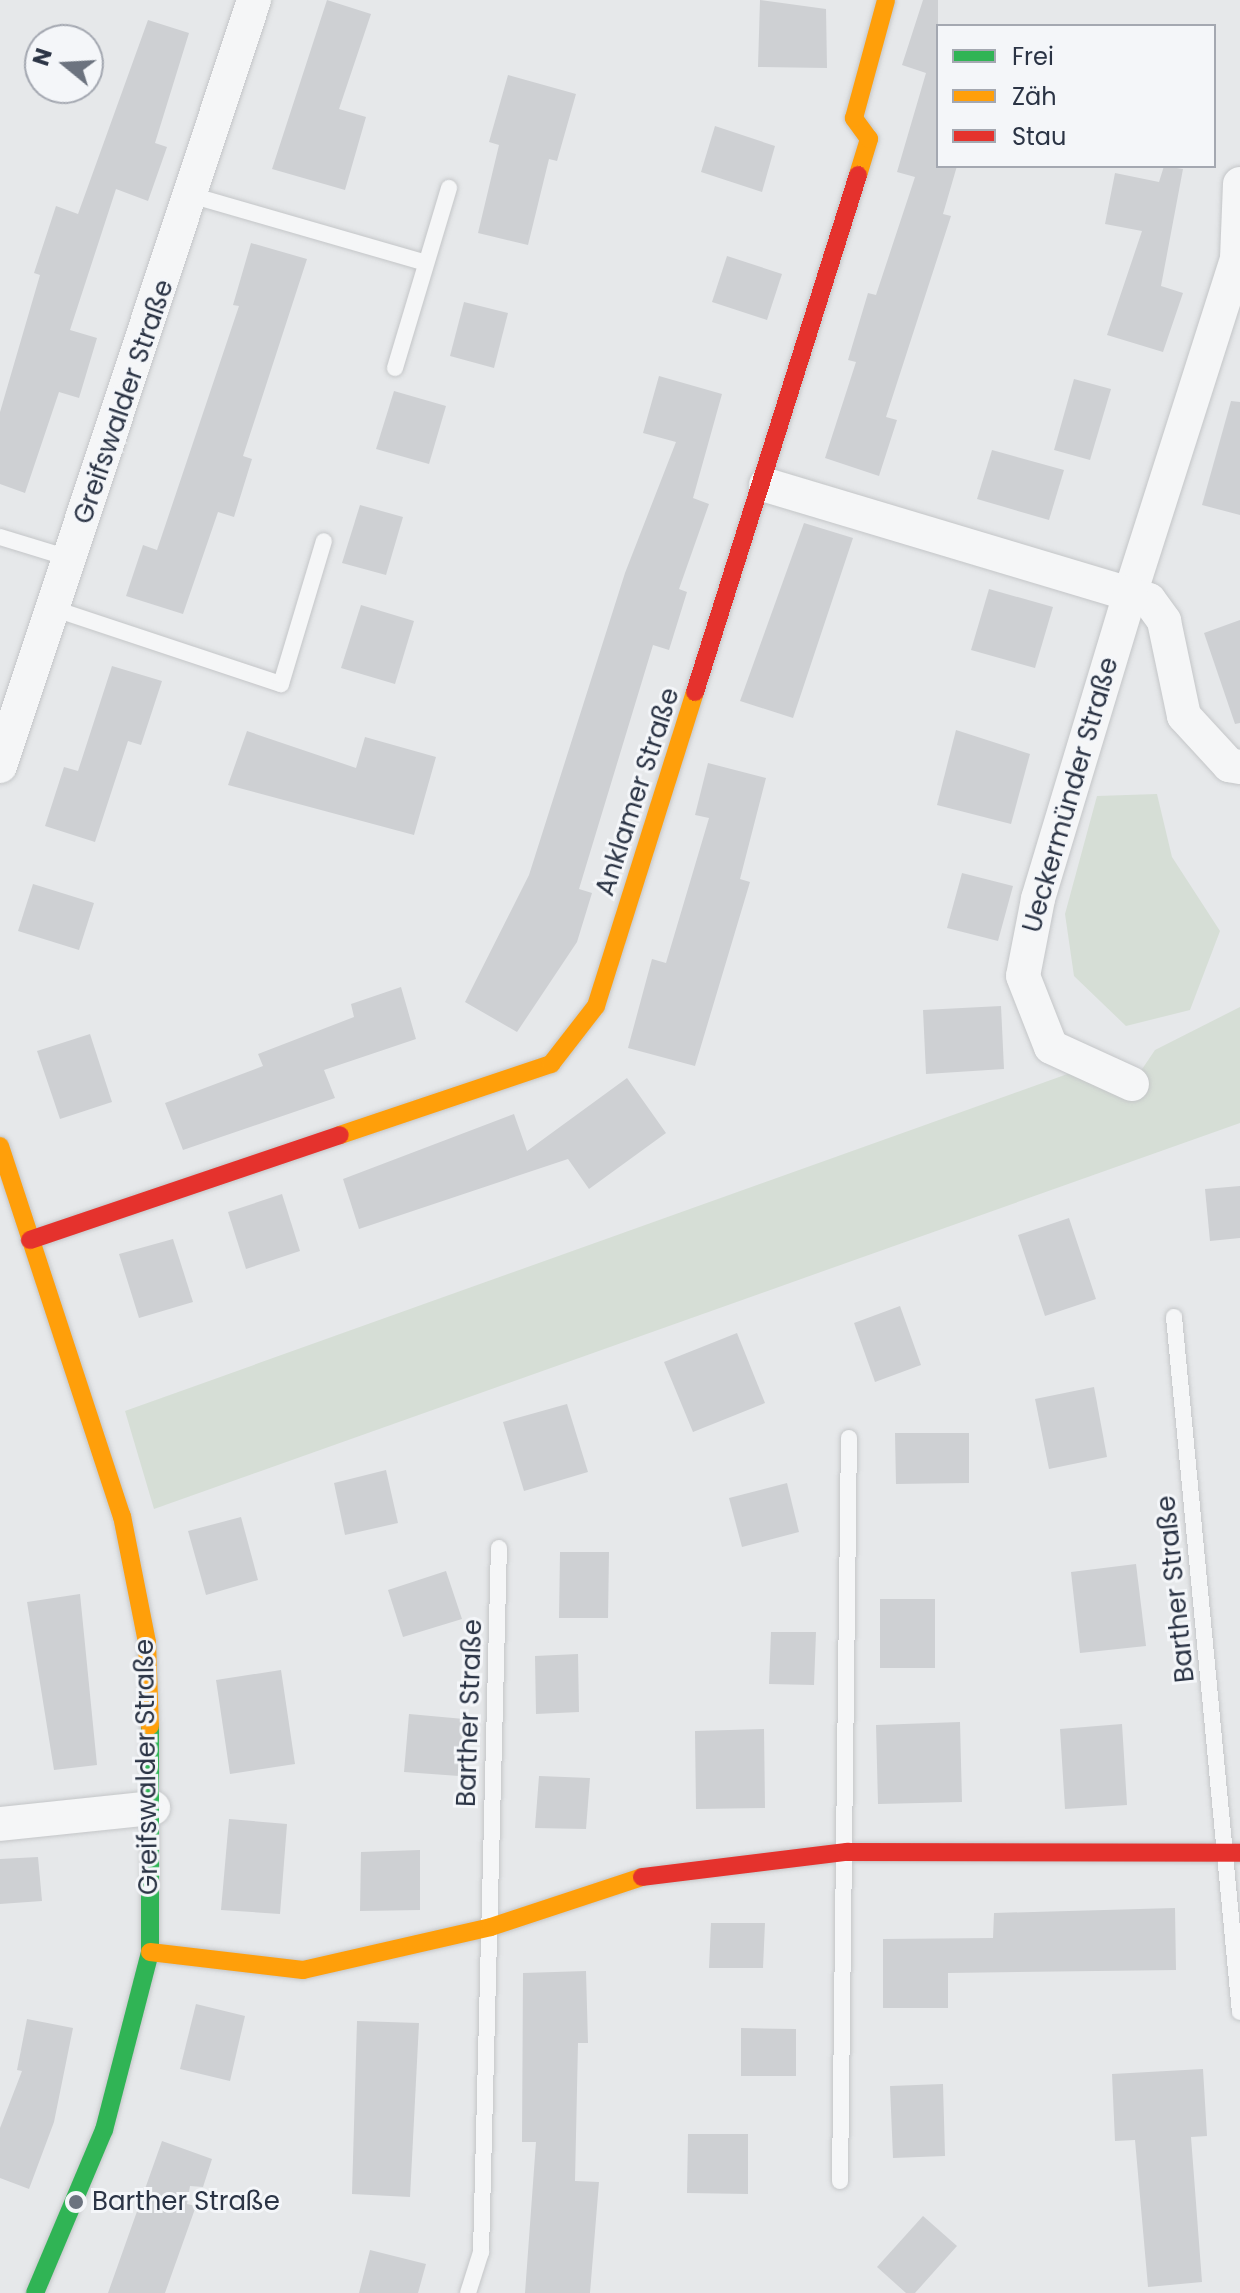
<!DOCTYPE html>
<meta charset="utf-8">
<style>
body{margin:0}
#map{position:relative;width:1240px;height:2293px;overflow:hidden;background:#e6e8ea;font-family:Poppins,sans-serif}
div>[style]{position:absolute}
.green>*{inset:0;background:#d6ded6}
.building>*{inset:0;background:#ced0d3}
.roads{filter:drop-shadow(0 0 2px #c4c6c8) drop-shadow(0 0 2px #c4c6c8)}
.lane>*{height:16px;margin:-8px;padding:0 8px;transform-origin:8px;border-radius:8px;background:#f5f6f7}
.street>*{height:34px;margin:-17px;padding:0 17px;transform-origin:17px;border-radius:17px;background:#f5f6f7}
.fast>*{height:18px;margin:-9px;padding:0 9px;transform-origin:9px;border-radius:9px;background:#30b455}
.slow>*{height:18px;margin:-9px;padding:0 9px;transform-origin:9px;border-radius:9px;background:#ff9f0a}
.jam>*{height:18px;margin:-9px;padding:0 9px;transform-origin:9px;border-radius:9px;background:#e5322d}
.dots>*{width:22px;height:22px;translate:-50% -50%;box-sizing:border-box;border:4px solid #f4f6f9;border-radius:50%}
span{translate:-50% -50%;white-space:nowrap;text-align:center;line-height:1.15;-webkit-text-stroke:6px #f4f6f9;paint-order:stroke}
.street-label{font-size:26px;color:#2b3445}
.poi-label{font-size:26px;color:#2b3445}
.left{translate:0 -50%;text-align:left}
.legend{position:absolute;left:936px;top:24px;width:280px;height:144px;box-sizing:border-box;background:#f4f6f9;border:2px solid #a4a8b1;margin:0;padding:10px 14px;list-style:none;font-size:24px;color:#2b3445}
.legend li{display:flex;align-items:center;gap:16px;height:40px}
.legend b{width:40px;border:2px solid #a4a8b1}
.north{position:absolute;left:24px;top:24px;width:80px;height:80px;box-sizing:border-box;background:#f4f6f9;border:2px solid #a4a8b1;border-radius:50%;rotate:288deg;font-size:22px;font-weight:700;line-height:32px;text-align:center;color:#2b3445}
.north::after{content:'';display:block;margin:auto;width:28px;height:36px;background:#6c737f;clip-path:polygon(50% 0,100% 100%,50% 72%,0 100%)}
</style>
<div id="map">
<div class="green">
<i style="clip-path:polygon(1157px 794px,1172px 857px,1220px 931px,1190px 1010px,1126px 1026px,1074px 976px,1065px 914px,1097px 796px)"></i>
<i style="clip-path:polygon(1240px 1007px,1240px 1123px,154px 1509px,125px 1411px,1087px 1067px,1132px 1084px,1155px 1050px)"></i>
</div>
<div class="building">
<i style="clip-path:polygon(327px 0,371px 14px,339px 109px,366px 117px,345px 190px,272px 169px)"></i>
<i style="clip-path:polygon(760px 0,826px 9px,827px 68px,758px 67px)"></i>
<i style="clip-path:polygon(923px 0,938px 0,938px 166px,957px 166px,943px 214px,951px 216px,886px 417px,897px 420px,879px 476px,825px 458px,856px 362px,848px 360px,868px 293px,876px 295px,915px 177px,897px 172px,926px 73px,902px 65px)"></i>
<i style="clip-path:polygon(148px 20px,189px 33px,155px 143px,167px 147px,148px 201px,116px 189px,70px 330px,97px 338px,79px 398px,59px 392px,25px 493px,0 484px,0 412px,40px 275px,34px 273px,56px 206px,78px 214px)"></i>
<i style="clip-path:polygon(508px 75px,576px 94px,557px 161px,549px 159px,528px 245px,478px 233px,499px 145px,489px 142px)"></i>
<i style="clip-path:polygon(715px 126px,775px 146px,762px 192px,701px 172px)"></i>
<i style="clip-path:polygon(1164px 166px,1183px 169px,1161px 286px,1183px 293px,1163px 352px,1107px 335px,1142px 231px,1105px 224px,1115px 173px,1159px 182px)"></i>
<i style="clip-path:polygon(251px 243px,307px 259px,243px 456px,252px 459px,234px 517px,218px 512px,183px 614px,126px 596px,143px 545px,157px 550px,239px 306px,233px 305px)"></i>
<i style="clip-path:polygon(727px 256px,782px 274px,767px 320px,712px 302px)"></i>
<i style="clip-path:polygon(464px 302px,508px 313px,494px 368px,450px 356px)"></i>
<i style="clip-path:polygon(659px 376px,722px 394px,693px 498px,709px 504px,679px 589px,687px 592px,669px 650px,653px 645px,579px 889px,592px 893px,577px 942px,517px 1032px,465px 1002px,529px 875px,625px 573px,676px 442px,643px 433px)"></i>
<i style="clip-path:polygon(1074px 379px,1111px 389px,1090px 460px,1054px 450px)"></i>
<i style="clip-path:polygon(394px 391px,446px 406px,429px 464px,376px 449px)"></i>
<i style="clip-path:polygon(1231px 401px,1240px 402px,1240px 515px,1202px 505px)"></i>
<i style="clip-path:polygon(992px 450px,1064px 470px,1049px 520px,977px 499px)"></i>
<i style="clip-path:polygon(360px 505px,403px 517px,386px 575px,342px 563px)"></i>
<i style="clip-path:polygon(804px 523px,853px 538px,793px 718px,740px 701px)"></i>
<i style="clip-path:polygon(989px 589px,1053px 607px,1035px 668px,971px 650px)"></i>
<i style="clip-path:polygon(361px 605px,414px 621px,395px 684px,341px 668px)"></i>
<i style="clip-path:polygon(1240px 620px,1240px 723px,1235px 724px,1204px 633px)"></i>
<i style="clip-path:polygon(112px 666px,162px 681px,141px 745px,128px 741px,95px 842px,45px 826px,64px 767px,78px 771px)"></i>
<i style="clip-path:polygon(956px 730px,1030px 754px,1011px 824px,937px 805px)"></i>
<i style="clip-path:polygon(247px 731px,356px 768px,365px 737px,436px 757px,414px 835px,228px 785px)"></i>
<i style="clip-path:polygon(708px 763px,766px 778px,740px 879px,750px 882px,695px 1066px,628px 1048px,652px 959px,666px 963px,709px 818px,695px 815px)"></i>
<i style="clip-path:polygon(962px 873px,1013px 886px,998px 941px,947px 928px)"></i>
<i style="clip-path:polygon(33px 884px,94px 903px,79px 950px,18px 931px)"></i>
<i style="clip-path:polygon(401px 987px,416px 1039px,324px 1070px,335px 1098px,183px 1150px,165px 1103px,263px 1066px,258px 1054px,354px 1017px,351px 1004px)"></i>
<i style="clip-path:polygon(1001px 1006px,1004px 1069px,926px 1074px,923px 1010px)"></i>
<i style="clip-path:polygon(90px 1034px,112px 1102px,60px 1119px,37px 1051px)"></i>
<i style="clip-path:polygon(627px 1078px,666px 1133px,589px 1189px,568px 1159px,359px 1229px,343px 1179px,514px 1114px,527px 1151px)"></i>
<i style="clip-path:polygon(1240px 1186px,1240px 1238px,1210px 1241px,1205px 1189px)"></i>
<i style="clip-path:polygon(282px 1194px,300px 1251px,246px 1269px,228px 1212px)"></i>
<i style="clip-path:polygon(1069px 1218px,1096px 1299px,1045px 1316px,1018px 1235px)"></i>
<i style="clip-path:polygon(173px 1239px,193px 1302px,139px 1318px,119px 1254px)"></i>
<i style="clip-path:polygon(900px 1306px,921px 1365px,875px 1382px,854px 1323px)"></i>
<i style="clip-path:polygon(737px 1333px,765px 1403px,693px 1432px,664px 1362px)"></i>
<i style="clip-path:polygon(1094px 1387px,1107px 1457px,1049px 1469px,1035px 1399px)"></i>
<i style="clip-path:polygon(567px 1404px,588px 1472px,524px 1491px,503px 1422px)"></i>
<i style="clip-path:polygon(895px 1433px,969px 1433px,969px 1483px,896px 1484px)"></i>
<i style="clip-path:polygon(386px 1470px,398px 1523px,345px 1535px,334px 1483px)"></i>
<i style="clip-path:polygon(787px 1483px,799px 1532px,742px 1547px,729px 1498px)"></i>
<i style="clip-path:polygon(241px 1517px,258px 1580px,206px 1595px,188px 1531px)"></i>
<i style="clip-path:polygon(560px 1552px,609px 1552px,608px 1618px,559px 1618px)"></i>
<i style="clip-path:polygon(1136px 1564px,1146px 1646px,1080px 1653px,1071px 1572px)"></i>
<i style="clip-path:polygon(446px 1571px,462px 1619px,403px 1637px,388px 1590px)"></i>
<i style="clip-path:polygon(80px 1594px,97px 1765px,54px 1770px,27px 1602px)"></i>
<i style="clip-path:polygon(880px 1599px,935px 1599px,935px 1668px,880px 1668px)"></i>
<i style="clip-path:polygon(771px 1632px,816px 1632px,814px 1685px,769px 1684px)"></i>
<i style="clip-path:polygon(578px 1654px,579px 1712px,536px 1714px,535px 1656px)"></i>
<i style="clip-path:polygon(281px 1670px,295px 1764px,230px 1774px,216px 1680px)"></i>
<i style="clip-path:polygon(409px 1714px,464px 1719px,459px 1776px,404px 1772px)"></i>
<i style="clip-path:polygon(960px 1722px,962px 1802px,878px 1804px,876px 1725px)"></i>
<i style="clip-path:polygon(1122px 1724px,1127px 1805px,1065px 1809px,1060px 1729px)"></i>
<i style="clip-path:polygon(764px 1729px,765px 1808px,696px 1809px,695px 1731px)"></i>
<i style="clip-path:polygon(539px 1776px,590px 1778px,586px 1829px,535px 1828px)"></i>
<i style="clip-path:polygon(229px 1819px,287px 1824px,280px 1914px,221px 1910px)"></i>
<i style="clip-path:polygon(420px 1850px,420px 1910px,360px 1911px,361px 1852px)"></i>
<i style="clip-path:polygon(38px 1857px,42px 1901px,0 1904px,0 1859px)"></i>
<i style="clip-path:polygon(1175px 1908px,1176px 1970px,948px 1973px,948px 2008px,883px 2008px,883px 1939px,993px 1938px,994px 1913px)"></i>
<i style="clip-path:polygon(711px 1923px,765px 1923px,763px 1968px,709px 1968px)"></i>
<i style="clip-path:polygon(586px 1971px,588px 2043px,578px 2043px,575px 2181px,599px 2182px,590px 2293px,525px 2293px,536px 2142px,522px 2142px,523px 1973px)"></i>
<i style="clip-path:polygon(196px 2004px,245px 2016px,230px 2081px,180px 2069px)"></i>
<i style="clip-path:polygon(27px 2019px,73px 2028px,54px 2122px,29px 2189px,0 2178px,0 2128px,22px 2071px,17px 2070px)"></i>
<i style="clip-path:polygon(357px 2021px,419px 2023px,410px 2197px,352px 2194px)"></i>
<i style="clip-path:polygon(741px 2028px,796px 2029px,796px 2076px,741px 2076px)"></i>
<i style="clip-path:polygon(1203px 2069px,1207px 2136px,1191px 2137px,1202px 2282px,1148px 2287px,1135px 2140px,1115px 2141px,1112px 2074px)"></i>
<i style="clip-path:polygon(943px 2084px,945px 2156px,893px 2158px,890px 2086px)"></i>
<i style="clip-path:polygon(688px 2134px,748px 2134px,748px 2194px,687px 2193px)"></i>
<i style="clip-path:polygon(162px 2141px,212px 2159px,203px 2187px,190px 2186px,187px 2204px,196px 2206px,165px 2293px,108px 2293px)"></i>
<i style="clip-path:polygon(923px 2216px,957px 2246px,915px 2293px,906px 2293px,877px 2267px)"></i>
<i style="clip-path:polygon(370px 2250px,426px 2264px,418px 2293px,359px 2293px)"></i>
</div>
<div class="roads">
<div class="lane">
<i style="left:194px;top:196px;width:241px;rotate:16.1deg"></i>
<i style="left:395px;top:368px;width:188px;rotate:-73.3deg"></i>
<i style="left:0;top:537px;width:75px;rotate:17deg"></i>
<i style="left:55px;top:609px;width:238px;rotate:18.4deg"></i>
<i style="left:281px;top:684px;width:149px;rotate:-73.3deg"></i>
<i style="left:1174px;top:1317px;width:698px;rotate:84.58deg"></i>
<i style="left:840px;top:2181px;width:743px;rotate:-89.31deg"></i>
<i style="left:468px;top:2293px;width:43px;rotate:-72.4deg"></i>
<i style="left:481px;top:2252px;width:704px;rotate:-88.54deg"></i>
</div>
<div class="street">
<i style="left:1240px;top:184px;width:75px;rotate:92.3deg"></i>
<i style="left:1237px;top:259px;width:352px;rotate:107.7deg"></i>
<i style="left:1130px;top:594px;width:20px;rotate:18deg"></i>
<i style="left:1149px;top:600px;width:26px;rotate:54deg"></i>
<i style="left:1164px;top:621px;width:97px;rotate:78.1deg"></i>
<i style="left:1184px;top:716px;width:67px;rotate:47.4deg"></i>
<i style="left:1229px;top:765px;width:11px;rotate:10deg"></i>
<i style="left:766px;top:485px;width:380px;rotate:16.7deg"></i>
<i style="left:1130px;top:594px;width:319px;rotate:106.8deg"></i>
<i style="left:1038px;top:899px;width:78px;rotate:101deg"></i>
<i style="left:1023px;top:976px;width:76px;rotate:68.5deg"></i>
<i style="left:1051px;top:1047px;width:89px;rotate:24.6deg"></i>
<i style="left:0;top:766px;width:807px;rotate:-71.65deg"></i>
<i style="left:0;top:1824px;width:154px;rotate:-6deg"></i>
</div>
<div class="fast">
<i style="left:35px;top:2293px;width:177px;rotate:-67.1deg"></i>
<i style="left:104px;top:2130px;width:184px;rotate:-75.5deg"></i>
<i style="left:150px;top:1952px;width:226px;rotate:-90deg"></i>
</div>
<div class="slow">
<i style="left:858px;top:175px;width:38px;rotate:-73deg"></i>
<i style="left:869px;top:139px;width:26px;rotate:-126deg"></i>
<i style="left:854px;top:118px;width:122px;rotate:-74.8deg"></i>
<i style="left:340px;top:1135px;width:223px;rotate:-18.6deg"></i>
<i style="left:551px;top:1064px;width:73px;rotate:-52.2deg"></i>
<i style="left:596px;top:1006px;width:329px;rotate:-72.5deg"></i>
<i style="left:0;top:1146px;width:390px;rotate:71.8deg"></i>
<i style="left:122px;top:1516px;width:128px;rotate:78.8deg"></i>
<i style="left:147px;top:1642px;width:84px;rotate:88deg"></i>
<i style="left:150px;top:1952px;width:154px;rotate:6.7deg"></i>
<i style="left:303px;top:1970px;width:193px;rotate:-12.9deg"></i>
<i style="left:491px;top:1927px;width:159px;rotate:-18.3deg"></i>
</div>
<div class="jam">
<i style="left:695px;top:692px;width:542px;rotate:-72.5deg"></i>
<i style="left:30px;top:1240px;width:327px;rotate:-18.7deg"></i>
<i style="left:642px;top:1877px;width:207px;rotate:-7deg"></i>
<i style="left:847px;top:1852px;width:393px;rotate:0.1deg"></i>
</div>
</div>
<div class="dots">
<i style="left:76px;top:2202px;background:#6c737f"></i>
</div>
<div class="street-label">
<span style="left:124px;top:402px;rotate:-71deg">Greifswalder Straße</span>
<span style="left:638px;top:792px;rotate:-72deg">Anklamer Straße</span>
<span style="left:1071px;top:795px;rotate:-74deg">Ueckermünder Straße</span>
<span style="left:1176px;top:1589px;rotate:-96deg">Barther Straße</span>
<span style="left:470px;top:1713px;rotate:-88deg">Barther Straße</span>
<span style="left:147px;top:1767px;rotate:-91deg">Greifswalder Straße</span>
</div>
<div class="poi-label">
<span class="left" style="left:92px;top:2202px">Barther Straße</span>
</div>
<ul class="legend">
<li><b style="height:10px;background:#30b455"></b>Frei</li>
<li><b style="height:10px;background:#ff9f0a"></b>Zäh</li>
<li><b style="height:10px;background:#e5322d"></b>Stau</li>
</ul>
<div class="north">N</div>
</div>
